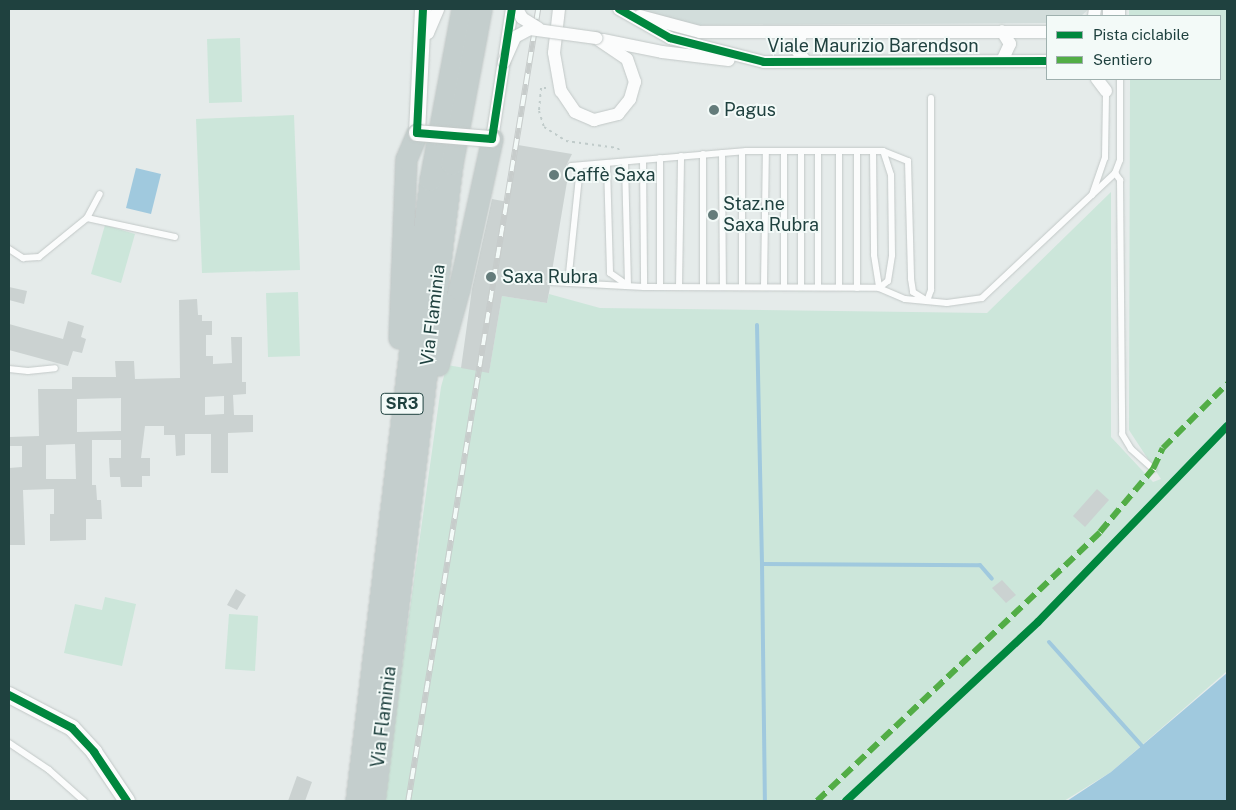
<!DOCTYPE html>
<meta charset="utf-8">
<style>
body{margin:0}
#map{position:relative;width:1236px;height:810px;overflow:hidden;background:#e5ebea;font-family:"Public Sans",sans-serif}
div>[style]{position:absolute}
.built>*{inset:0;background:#d2dddb}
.green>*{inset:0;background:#cce6da}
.water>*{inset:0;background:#a0c9de}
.stream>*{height:4px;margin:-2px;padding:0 2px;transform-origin:2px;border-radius:2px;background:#a0c9de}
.building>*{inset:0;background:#cbd2d1}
.path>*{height:2px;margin-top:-1px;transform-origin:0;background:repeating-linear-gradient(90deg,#c0cbca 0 2.5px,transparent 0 6.5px)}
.roads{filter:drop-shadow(0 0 1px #c2c8c7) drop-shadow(0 0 1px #c2c8c7)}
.service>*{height:6px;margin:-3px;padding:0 3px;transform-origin:3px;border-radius:3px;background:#fbfcfc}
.minor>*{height:12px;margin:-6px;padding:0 6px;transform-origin:6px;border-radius:6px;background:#fbfcfc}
.tertiary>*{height:16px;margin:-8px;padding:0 8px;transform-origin:8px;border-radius:8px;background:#fbfcfc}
.trunk>*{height:21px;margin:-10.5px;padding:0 10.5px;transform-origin:10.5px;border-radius:10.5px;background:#c4cecd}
.rail>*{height:5.5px;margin-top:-2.75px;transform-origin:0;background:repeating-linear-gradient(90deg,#f3faf8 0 11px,#c7cccb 0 22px);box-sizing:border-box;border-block:1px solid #c7cccb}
.bridges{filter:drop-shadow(0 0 1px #c2c8c7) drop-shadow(0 0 1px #c2c8c7)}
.minor-bridge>*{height:12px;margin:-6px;padding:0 6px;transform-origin:6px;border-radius:6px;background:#fbfcfc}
.tertiary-bridge>*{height:16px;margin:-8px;padding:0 8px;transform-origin:8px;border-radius:8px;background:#fbfcfc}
.quiet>*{height:6px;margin-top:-3px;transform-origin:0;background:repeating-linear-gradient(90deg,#52ad46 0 12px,transparent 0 18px)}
.cycleway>*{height:8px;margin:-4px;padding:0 4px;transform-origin:4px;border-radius:4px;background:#00873e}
.dots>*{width:14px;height:14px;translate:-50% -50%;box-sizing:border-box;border:2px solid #f3faf8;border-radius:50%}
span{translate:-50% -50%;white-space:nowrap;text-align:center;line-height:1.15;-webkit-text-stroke:4px #f3faf8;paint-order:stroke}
.shield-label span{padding:1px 4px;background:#f3faf8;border:1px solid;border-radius:4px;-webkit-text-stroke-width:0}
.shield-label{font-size:16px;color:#1f413f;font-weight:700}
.street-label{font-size:18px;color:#1f413f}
.poi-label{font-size:18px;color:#1f413f}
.left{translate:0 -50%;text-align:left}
.frame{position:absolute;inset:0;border:10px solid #1f413f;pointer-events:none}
.legend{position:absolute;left:1046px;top:15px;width:175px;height:65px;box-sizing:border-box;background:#f3faf8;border:1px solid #9eb0ae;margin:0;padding:6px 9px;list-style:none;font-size:15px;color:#1f413f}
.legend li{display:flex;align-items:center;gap:10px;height:25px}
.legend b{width:25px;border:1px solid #9eb0ae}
</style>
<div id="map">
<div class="built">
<i style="clip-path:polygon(633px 9px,1089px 9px,1081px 16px,1047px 16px,1047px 23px,697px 25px)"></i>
</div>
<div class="green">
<i style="clip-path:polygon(1129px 9px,1227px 9px,1227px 671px,1111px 772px,1064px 801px,383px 801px,441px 387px,447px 365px,489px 372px,502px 296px,547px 303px,549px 294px,600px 308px,987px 313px,1111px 192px,1111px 437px,1153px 482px,1161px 479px,1129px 430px,1130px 79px,1220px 79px,1220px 16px,1129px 16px)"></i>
<i style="clip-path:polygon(240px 38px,242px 102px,209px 103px,207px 39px)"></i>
<i style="clip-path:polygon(294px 115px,300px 270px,202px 273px,196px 119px)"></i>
<i style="clip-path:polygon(105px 225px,135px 234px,121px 283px,91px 274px)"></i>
<i style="clip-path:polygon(298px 292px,300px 356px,268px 357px,266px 293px)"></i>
<i style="clip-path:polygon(105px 597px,136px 604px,122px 666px,64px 653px,75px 604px,102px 610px)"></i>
<i style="clip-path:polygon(229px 614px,258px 616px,255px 671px,225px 669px)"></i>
</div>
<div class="water">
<i style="clip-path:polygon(136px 168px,161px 174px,151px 214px,126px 208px)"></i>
<i style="clip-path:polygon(1227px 673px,1227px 801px,1067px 801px,1111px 772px)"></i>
</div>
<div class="stream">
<i style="left:757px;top:325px;width:239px;rotate:88.8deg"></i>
<i style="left:762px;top:564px;width:218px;rotate:0.3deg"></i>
<i style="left:980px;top:565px;width:18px;rotate:49deg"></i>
<i style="left:762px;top:564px;width:237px;rotate:89.3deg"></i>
<i style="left:1049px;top:642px;width:140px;rotate:48.2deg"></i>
</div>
<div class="building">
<i style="clip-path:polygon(518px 145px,572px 154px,566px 166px,569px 170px,551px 277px,546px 281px,550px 287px,547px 303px,502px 296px,489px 373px,461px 368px,472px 289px,492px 199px,508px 202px)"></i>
<i style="clip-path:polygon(9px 287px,27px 291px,24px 304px,9px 300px)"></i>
<i style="clip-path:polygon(evenodd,197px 299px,198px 315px,202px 315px,202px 321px,212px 321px,212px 335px,206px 335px,206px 356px,213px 356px,213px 364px,232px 363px,231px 337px,242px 337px,242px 382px,246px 382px,246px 394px,233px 395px,234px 415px,253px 415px,253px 432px,228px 433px,228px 473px,211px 473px,211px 434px,185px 434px,185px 455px,176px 456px,175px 435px,164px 435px,164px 426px,145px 426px,141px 458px,150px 458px,150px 476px,142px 476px,142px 487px,121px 487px,120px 477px,110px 477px,109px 458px,121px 458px,121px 440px,92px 440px,92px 485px,96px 485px,97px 500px,101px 500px,102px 519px,86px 519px,86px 540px,50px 541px,50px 514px,54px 514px,54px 489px,23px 490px,25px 545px,9px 545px,9px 468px,22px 467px,22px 446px,9px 446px,9px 437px,39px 436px,38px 389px,72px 389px,72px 377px,116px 377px,115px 361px,134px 361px,135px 379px,180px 378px,179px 300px,197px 299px,224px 396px,224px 414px,205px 415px,205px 397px,224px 396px,197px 299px,121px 398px,121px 431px,77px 432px,77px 399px,121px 398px,197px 299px,75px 444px,76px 479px,46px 479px,46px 445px,75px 444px)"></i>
<i style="clip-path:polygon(68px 321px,84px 326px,81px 337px,86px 339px,82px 353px,73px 351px,68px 366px,9px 350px,9px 324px,63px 339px)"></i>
<i style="clip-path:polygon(1097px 489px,1109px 500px,1085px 527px,1073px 516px)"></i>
<i style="clip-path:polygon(1002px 580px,1016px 595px,1006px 603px,992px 588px)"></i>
<i style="clip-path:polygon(236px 589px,246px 595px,237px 610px,227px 605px)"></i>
<i style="clip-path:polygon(297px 776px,312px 782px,305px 801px,288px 801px)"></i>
</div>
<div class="path">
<i style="left:546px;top:88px;width:5px;rotate:180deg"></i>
<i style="left:541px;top:88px;width:23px;rotate:95deg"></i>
<i style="left:539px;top:111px;width:17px;rotate:73deg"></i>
<i style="left:544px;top:127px;width:26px;rotate:32deg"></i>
<i style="left:566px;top:141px;width:52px;rotate:7.7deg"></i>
<i style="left:618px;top:148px;width:5px;rotate:68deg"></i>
</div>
<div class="roads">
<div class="service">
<i style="left:818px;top:151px;width:136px;rotate:90deg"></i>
<i style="left:857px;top:151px;width:137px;rotate:90deg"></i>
<i style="left:873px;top:151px;width:104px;rotate:89.4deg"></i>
<i style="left:874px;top:255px;width:33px;rotate:81deg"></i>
<i style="left:722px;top:153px;width:133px;rotate:89.6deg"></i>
<i style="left:660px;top:158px;width:128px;rotate:90deg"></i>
<i style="left:643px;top:160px;width:127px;rotate:89.5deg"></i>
<i style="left:625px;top:163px;width:123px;rotate:88.6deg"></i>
<i style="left:607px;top:165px;width:108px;rotate:88.4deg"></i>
<i style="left:610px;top:273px;width:21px;rotate:35deg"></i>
<i style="left:571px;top:166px;width:176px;rotate:-4.9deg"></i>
<i style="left:746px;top:151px;width:137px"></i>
<i style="left:883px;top:151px;width:27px;rotate:22deg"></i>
<i style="left:908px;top:161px;width:118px;rotate:88.5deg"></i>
<i style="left:911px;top:279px;width:13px;rotate:81deg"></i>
<i style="left:913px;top:292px;width:15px;rotate:32deg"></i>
<i style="left:1115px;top:173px;width:9px;rotate:54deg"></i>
<i style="left:1120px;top:180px;width:254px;rotate:89.5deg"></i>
<i style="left:1122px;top:434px;width:17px;rotate:59deg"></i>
<i style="left:1131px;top:449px;width:30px;rotate:42deg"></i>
<i style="left:1092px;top:195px;width:39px;rotate:-71deg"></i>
<i style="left:1105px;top:158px;width:67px;rotate:-89.1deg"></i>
<i style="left:87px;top:218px;width:90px;rotate:12.2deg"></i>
<i style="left:9px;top:249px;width:17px;rotate:33deg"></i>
<i style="left:23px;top:258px;width:16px;rotate:-4deg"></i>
<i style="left:39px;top:257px;width:62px;rotate:-39.1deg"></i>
<i style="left:87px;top:218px;width:27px;rotate:-62deg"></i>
<i style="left:551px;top:282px;width:93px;rotate:3.1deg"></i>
<i style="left:644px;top:287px;width:235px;rotate:0.2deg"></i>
<i style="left:879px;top:288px;width:28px;rotate:23deg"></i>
<i style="left:905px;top:299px;width:42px;rotate:5.4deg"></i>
<i style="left:947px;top:303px;width:35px;rotate:-8deg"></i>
<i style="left:982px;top:298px;width:183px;rotate:-43.2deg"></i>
<i style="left:1115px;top:173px;width:14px;rotate:-69deg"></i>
<i style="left:1120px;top:160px;width:81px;rotate:-90deg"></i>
<i style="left:568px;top:283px;width:117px;rotate:-84.1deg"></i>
<i style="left:703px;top:286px;width:132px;rotate:-90deg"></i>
<i style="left:742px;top:286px;width:134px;rotate:-90deg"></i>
<i style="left:764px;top:286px;width:135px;rotate:-89.2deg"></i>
<i style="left:679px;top:287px;width:131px;rotate:-89.1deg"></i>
<i style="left:784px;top:287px;width:136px;rotate:-90deg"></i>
<i style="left:801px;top:287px;width:136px;rotate:-90deg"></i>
<i style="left:839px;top:287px;width:136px;rotate:-90deg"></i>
<i style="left:879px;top:288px;width:11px;rotate:-38deg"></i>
<i style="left:888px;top:281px;width:26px;rotate:-81deg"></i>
<i style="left:892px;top:255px;width:80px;rotate:-90.7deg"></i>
<i style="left:891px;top:175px;width:25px;rotate:-108deg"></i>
<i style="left:927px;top:301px;width:12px;rotate:-70deg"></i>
<i style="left:931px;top:290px;width:192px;rotate:-90deg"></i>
<i style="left:9px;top:369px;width:19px;rotate:6deg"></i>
<i style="left:28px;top:371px;width:27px;rotate:-6deg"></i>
<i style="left:9px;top:743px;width:48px;rotate:34deg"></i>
<i style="left:49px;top:770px;width:47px;rotate:41.5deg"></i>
</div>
<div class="minor">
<i style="left:559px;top:9px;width:44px;rotate:96.5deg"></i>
<i style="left:554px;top:53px;width:39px;rotate:80deg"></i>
<i style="left:561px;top:91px;width:25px;rotate:56deg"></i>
<i style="left:575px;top:112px;width:21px;rotate:23deg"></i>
<i style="left:594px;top:120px;width:25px;rotate:-14deg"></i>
<i style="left:618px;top:114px;width:19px;rotate:-51deg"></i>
<i style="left:630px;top:99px;width:18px;rotate:-74deg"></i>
<i style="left:635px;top:82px;width:24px;rotate:-109deg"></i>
<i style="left:627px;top:59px;width:37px;rotate:-146deg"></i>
<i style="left:619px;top:9px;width:59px;rotate:29.6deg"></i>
<i style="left:670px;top:38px;width:97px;rotate:14.3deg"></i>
<i style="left:764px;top:62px;width:283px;rotate:-0.2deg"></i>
<i style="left:1109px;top:9px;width:7px;rotate:90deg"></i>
<i style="left:640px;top:16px;width:62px;rotate:14.9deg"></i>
<i style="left:700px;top:32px;width:347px"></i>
<i style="left:1094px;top:16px;width:7px;rotate:-82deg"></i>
<i style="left:1119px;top:16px;width:7px;rotate:-90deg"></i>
<i style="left:802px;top:32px;width:18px;rotate:109deg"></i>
<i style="left:796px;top:49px;width:16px;rotate:52deg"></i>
<i style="left:422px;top:35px;width:6px;rotate:-18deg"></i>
<i style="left:428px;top:33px;width:26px;rotate:-67deg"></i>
<i style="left:603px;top:40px;width:60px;rotate:11.5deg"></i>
<i style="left:662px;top:52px;width:67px;rotate:6.8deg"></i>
<i style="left:1002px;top:61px;width:19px;rotate:-65deg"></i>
<i style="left:1010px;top:44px;width:15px;rotate:-122deg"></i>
<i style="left:1097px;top:79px;width:15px;rotate:53deg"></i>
<i style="left:492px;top:139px;width:132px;rotate:-81.3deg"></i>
</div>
<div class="tertiary">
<i style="left:417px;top:133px;width:124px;rotate:-87.2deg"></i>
<i style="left:9px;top:695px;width:71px;rotate:27.6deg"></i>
<i style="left:72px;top:728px;width:33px;rotate:47deg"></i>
<i style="left:94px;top:752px;width:59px;rotate:56deg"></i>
</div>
<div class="trunk">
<i style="left:399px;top:338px;width:179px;rotate:-87.8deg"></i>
<i style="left:406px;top:159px;width:28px;rotate:-67deg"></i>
<i style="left:438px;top:365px;width:79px;rotate:-74.6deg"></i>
<i style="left:459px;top:289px;width:154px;rotate:-77.6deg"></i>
<i style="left:356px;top:801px;width:625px;rotate:-83.2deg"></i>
<i style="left:430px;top:180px;width:174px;rotate:-79.4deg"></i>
<i style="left:374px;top:801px;width:642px;rotate:-83.02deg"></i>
<i style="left:452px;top:164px;width:158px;rotate:-79.4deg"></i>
</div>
</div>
<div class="rail">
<i style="left:408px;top:801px;width:803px;rotate:-80.68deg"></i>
</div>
<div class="bridges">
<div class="minor-bridge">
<i style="left:517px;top:9px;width:10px;rotate:61deg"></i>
<i style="left:522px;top:18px;width:19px;rotate:32deg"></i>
<i style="left:504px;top:62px;width:27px;rotate:-66deg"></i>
<i style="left:515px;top:37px;width:17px;rotate:-28deg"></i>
<i style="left:530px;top:29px;width:67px;rotate:7.8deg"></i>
</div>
<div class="tertiary-bridge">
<i style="left:417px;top:133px;width:75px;rotate:4.6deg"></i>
</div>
</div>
<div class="quiet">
<i style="left:817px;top:801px;width:390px;rotate:-43.5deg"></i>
<i style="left:1100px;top:532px;width:82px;rotate:-49.9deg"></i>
<i style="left:1153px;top:469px;width:23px;rotate:-65deg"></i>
<i style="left:1163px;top:448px;width:91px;rotate:-45deg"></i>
</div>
<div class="cycleway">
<i style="left:423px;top:9px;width:124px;rotate:92.8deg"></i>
<i style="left:417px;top:133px;width:75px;rotate:4.6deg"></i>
<i style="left:492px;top:139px;width:132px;rotate:-81.3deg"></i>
<i style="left:619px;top:9px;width:59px;rotate:29.6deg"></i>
<i style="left:670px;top:38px;width:97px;rotate:14.3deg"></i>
<i style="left:764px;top:62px;width:283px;rotate:-0.2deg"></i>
<i style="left:9px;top:695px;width:71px;rotate:27.6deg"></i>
<i style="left:72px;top:728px;width:33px;rotate:47deg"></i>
<i style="left:94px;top:752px;width:59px;rotate:56deg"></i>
<i style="left:846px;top:801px;width:262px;rotate:-43deg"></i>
<i style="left:1038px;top:622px;width:272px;rotate:-46deg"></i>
</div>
<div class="dots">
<i style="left:714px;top:110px;background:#647c7b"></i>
<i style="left:554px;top:175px;background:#647c7b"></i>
<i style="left:713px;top:215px;background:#647c7b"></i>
<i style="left:491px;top:277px;background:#647c7b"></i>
</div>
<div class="shield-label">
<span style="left:402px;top:404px">SR3</span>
</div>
<div class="street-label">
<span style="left:873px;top:46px">Viale Maurizio Barendson</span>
<span style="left:433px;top:315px;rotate:-83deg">Via Flaminia</span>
<span style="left:384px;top:717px;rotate:-83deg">Via Flaminia</span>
</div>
<div class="poi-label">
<span class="left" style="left:724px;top:110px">Pagus</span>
<span class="left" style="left:564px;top:175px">Caffè Saxa</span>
<span class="left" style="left:723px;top:215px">Staz.ne<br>Saxa Rubra</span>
<span class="left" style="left:502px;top:277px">Saxa Rubra</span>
</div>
<div class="frame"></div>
<ul class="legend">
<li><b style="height:6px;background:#00873e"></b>Pista ciclabile</li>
<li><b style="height:6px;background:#52ad46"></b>Sentiero</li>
</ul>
</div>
